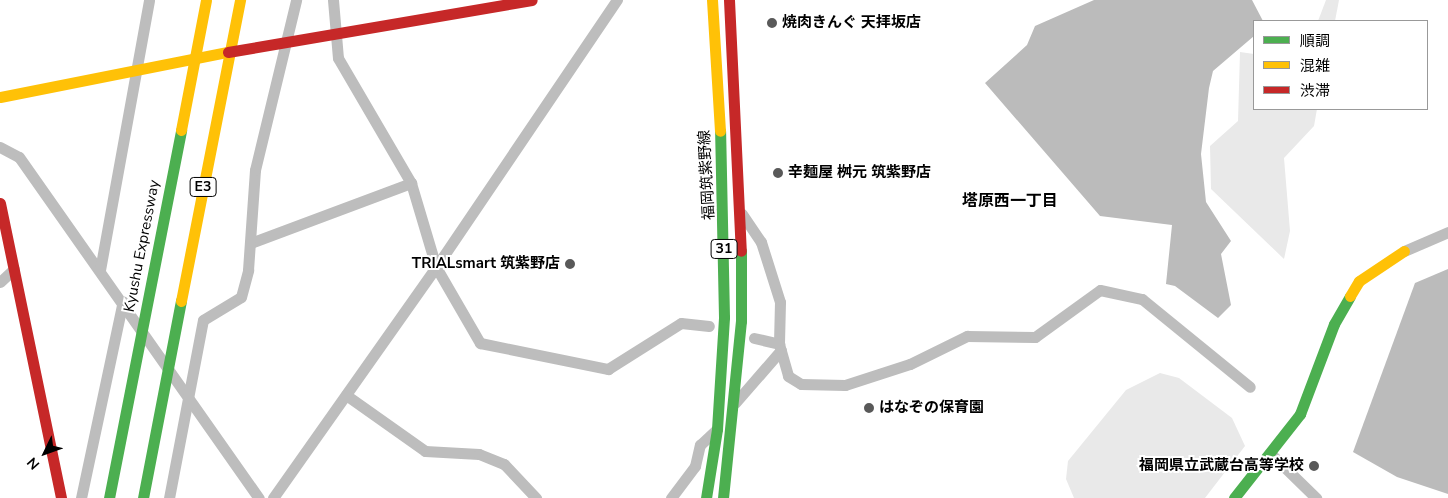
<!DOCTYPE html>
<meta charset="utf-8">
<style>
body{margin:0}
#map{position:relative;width:1448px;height:498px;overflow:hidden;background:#fff;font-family:"Nunito Sans","Noto Sans JP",sans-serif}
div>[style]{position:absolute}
.green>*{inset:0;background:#e9e9e9}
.water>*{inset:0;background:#bbb}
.street>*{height:11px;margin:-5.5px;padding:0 5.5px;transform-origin:5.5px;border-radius:5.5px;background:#bdbdbd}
.fast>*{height:11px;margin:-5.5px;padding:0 5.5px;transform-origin:5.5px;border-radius:5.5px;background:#4caf50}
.slow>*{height:11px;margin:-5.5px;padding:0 5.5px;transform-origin:5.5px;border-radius:5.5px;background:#ffc107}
.jam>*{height:11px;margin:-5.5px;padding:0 5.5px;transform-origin:5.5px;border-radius:5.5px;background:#c62828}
.dots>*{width:14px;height:14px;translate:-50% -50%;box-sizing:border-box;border:2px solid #fff;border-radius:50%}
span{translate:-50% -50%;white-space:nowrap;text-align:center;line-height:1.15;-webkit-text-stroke:4px #fff;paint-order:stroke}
.shield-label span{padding:1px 4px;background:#fff;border:1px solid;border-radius:4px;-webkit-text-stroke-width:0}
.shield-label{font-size:14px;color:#000;font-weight:700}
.poi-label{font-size:15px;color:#000;font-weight:700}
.left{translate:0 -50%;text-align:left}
.right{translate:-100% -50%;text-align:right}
.street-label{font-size:15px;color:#000}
.neighbourhood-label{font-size:16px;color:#000;font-weight:700}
.legend{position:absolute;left:1253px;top:20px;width:175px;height:90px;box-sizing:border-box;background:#fff;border:1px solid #999;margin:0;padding:6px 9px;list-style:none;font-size:15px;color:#000}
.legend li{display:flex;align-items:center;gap:10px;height:25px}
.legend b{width:25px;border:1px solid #999}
.north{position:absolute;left:20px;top:428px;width:50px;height:50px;-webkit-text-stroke:4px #fff;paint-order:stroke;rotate:228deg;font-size:14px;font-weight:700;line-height:20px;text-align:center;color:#000}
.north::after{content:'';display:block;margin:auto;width:18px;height:22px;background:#000;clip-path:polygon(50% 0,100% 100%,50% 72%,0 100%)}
</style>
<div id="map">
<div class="green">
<i style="clip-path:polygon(1326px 0,1339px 0,1335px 21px,1318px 21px)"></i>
<i style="clip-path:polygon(1240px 52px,1254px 54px,1254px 109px,1317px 109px,1314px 126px,1284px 158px,1290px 231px,1284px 259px,1211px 189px,1210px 146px,1238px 121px)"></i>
<i style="clip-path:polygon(1160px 373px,1179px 378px,1232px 418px,1245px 446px,1205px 498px,1074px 498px,1066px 479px,1068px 461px,1126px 390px)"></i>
</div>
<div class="water">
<i style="clip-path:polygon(1094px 0,1252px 0,1263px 21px,1254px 21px,1254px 36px,1213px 71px,1209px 88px,1201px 154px,1206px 202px,1231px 241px,1221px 254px,1231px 305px,1218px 318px,1175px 286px,1166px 284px,1172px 225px,1100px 216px,985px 83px,1027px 45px,1035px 26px)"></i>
<i style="clip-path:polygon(1448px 269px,1448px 494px,1397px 477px,1353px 452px,1415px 283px)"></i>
</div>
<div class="street">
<i style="left:333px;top:0;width:58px;rotate:85.1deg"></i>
<i style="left:338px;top:58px;width:145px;rotate:59.7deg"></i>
<i style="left:411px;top:183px;width:88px;rotate:73.4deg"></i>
<i style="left:436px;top:267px;width:88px;rotate:59.9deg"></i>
<i style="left:480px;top:343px;width:131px;rotate:11.5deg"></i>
<i style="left:608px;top:369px;width:86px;rotate:-32.2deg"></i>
<i style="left:681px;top:323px;width:28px;rotate:6deg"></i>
<i style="left:0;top:147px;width:21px;rotate:28deg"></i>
<i style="left:19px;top:157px;width:417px;rotate:54.9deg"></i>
<i style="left:742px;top:214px;width:34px;rotate:56deg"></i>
<i style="left:761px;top:242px;width:63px;rotate:72.4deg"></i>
<i style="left:780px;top:302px;width:42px;rotate:91.4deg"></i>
<i style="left:779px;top:344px;width:33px;rotate:74deg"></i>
<i style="left:788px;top:376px;width:15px;rotate:32deg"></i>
<i style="left:801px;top:384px;width:44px;rotate:1.3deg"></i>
<i style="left:845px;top:385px;width:68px;rotate:-17.9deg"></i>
<i style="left:910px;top:364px;width:64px;rotate:-26.2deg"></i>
<i style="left:967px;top:336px;width:68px;rotate:0.8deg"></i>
<i style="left:1035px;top:337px;width:80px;rotate:-35.9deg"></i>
<i style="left:1100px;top:290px;width:43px;rotate:12.1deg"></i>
<i style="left:1142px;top:299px;width:139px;rotate:39.2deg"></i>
<i style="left:253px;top:242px;width:169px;rotate:-20.5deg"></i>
<i style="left:1404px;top:251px;width:48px;rotate:-23.4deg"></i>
<i style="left:100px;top:270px;width:274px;rotate:-79.7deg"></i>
<i style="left:0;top:282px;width:19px;rotate:-43deg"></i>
<i style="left:754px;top:338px;width:26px;rotate:13deg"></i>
<i style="left:346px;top:395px;width:97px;rotate:35.3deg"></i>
<i style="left:425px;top:451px;width:54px;rotate:3.2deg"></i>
<i style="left:479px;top:454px;width:27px;rotate:22deg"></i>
<i style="left:504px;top:464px;width:47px;rotate:46.7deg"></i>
<i style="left:735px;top:403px;width:70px;rotate:-49deg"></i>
<i style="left:1272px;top:455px;width:62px;rotate:44.3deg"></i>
<i style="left:81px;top:498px;width:201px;rotate:-78deg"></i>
<i style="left:169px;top:498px;width:181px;rotate:-79.2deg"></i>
<i style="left:203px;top:320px;width:44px;rotate:-31.2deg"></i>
<i style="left:241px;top:297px;width:28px;rotate:-75deg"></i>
<i style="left:248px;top:270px;width:100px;rotate:-86deg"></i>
<i style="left:255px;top:170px;width:175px;rotate:-76.4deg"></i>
<i style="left:273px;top:498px;width:283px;rotate:-54.8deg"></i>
<i style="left:436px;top:267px;width:323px;rotate:-55.9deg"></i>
<i style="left:671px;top:498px;width:40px;rotate:-53deg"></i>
<i style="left:695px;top:466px;width:22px;rotate:-77deg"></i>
<i style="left:700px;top:445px;width:23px;rotate:-43deg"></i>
</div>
<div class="fast">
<i style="left:109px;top:498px;width:375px;rotate:-78.9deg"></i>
<i style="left:143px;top:498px;width:201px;rotate:-79.1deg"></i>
<i style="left:706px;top:498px;width:70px;rotate:-80.9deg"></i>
<i style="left:717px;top:429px;width:112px;rotate:-86.4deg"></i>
<i style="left:724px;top:317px;width:186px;rotate:-91.2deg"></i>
<i style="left:723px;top:498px;width:178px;rotate:-84.2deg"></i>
<i style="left:741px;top:321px;width:70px;rotate:-90deg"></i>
<i style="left:1234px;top:498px;width:107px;rotate:-51.8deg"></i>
<i style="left:1300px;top:414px;width:96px;rotate:-69.3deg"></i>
<i style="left:1334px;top:324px;width:32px;rotate:-60deg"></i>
</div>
<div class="slow">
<i style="left:712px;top:0;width:131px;rotate:86.5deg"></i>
<i style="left:0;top:97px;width:232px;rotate:-11.2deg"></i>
<i style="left:181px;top:130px;width:132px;rotate:-79.1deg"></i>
<i style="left:1350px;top:296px;width:17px;rotate:-59deg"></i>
<i style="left:1359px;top:281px;width:54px;rotate:-33.7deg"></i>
<i style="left:181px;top:301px;width:307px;rotate:-78.9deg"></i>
</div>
<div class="jam">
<i style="left:729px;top:0;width:251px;rotate:87.3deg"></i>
<i style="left:228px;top:52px;width:308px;rotate:-9.7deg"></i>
<i style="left:0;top:203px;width:301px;rotate:78.3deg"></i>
</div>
<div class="dots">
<i style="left:772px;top:23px;background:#595959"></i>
<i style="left:778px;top:173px;background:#595959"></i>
<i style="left:570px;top:264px;background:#595959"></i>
<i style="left:869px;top:408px;background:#595959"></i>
<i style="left:1314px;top:466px;background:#595959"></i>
</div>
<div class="shield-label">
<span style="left:203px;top:187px">E3</span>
<span style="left:724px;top:249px">31</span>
</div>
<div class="poi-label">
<span class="left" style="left:782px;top:23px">焼肉きんぐ 天拝坂店</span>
<span class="left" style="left:788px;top:173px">辛麺屋 桝元 筑紫野店</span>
<span class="right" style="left:560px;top:264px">TRIALsmart 筑紫野店</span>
<span class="left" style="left:879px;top:408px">はなぞの保育園</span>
<span class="right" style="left:1304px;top:466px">福岡県立武蔵台高等学校</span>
</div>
<div class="street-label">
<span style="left:707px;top:175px;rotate:-93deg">福岡筑紫野線</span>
<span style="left:142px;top:246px;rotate:-79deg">Kyushu Expressway</span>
</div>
<div class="neighbourhood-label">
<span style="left:1010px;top:201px">塔原西一丁目</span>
</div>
<ul class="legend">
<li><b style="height:6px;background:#4caf50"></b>順調</li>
<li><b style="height:6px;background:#ffc107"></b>混雑</li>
<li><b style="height:6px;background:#c62828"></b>渋滞</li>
</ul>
<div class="north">N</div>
</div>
